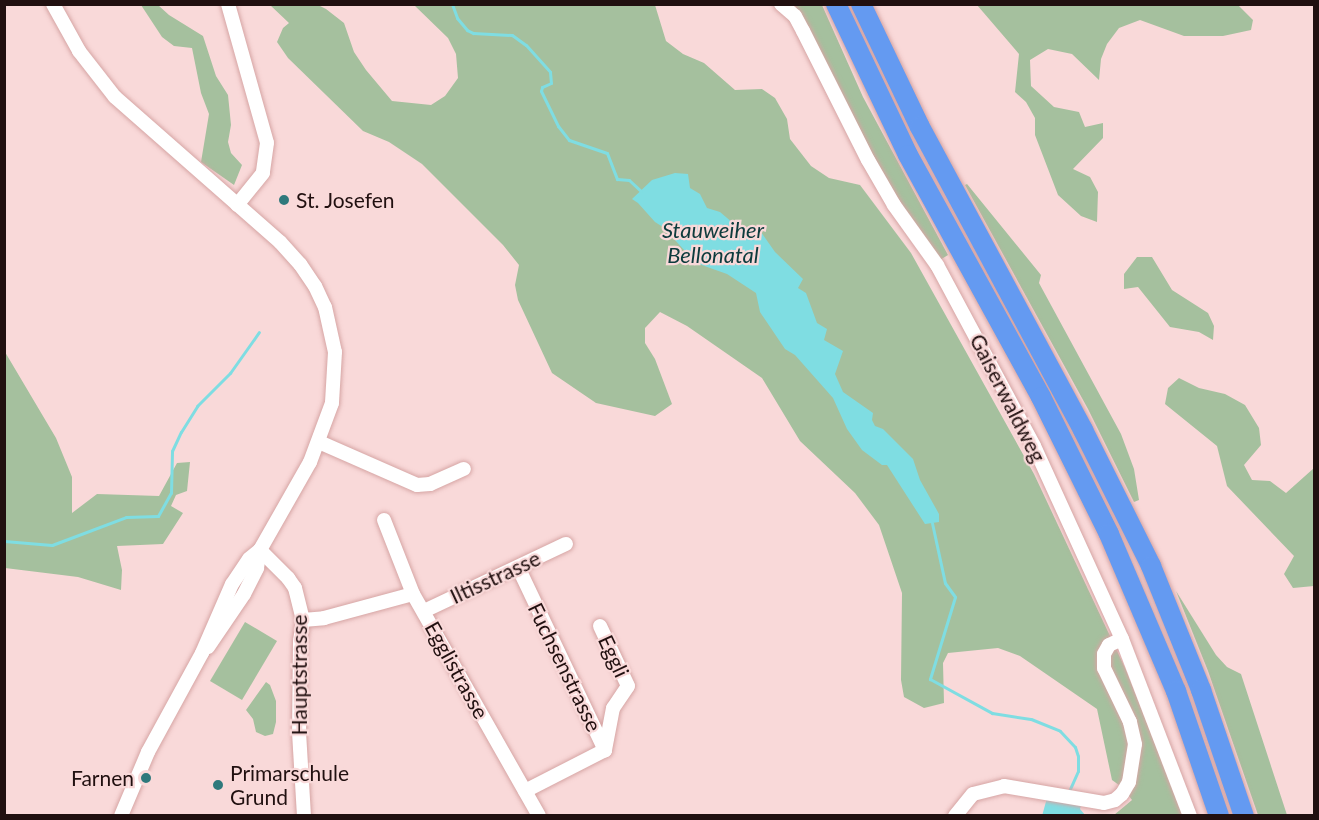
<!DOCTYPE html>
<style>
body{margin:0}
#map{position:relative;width:1319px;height:820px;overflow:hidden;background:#f9d9d9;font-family:Lato,sans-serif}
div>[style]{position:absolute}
.green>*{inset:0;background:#a5c09e}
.water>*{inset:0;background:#7fdde2}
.stream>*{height:3px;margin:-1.5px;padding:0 1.5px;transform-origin:1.5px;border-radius:1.5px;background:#7fdde2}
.roads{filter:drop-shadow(0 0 2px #d6a5a4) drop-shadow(0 0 2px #d6a5a4)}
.minor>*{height:14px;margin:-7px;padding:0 7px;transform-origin:7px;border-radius:7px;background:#fff}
.highway>*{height:20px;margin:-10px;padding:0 10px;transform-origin:10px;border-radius:10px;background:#649af1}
.dots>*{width:16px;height:16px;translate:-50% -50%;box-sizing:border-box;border:3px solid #f9d9d9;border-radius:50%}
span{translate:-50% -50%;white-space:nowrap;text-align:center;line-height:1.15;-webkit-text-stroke:4.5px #f9d9d9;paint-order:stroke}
.poi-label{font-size:21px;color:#211010}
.left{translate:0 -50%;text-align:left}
.right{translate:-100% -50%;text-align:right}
.street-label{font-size:21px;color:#211010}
.water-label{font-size:22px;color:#0d3b3d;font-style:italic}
.frame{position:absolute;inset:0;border:6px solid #211010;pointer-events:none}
</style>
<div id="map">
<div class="green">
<i style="clip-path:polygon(413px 4px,655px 5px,666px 41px,683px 54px,704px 63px,735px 90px,762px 89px,775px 98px,787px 119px,790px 139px,811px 166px,829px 178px,860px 185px,911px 253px,1034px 474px,1126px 670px,1183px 815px,1114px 815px,1132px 800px,1123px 788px,1112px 780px,1097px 709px,1020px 656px,998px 648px,948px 653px,943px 663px,944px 703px,924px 708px,904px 697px,901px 680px,902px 593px,879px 525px,855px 493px,800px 441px,762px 378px,687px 326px,660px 312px,645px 328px,645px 343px,655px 359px,672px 404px,655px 416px,596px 403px,552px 373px,518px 300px,515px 285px,519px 265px,503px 245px,422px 164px,389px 142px,363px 131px,288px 58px,277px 42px,283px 28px,289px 23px,270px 5px,318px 5px,326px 9px,344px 23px,354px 52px,366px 70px,392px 101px,431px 105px,445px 96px,458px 78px,456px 54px,448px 38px)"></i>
<i style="clip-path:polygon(141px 5px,158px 5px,169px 15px,203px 36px,216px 76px,228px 95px,231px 125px,228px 142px,231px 153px,242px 165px,234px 185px,201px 162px,209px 114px,201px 93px,192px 48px,174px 46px,162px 37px)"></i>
<i style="clip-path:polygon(795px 5px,822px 5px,863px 97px,948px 255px,940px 260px,898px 205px)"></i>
<i style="clip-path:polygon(977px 5px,1238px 5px,1253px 20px,1251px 30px,1223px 36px,1184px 36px,1140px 20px,1119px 28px,1107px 44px,1101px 59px,1099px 80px,1072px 54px,1048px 49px,1030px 60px,1031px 86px,1054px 107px,1079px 112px,1085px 127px,1103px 123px,1103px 138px,1073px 169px,1090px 177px,1098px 192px,1097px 222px,1081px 216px,1058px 195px,1035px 135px,1035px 118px,1026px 102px,1015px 92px,1019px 54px)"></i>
<i style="clip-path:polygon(967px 184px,1041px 275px,1039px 283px,1121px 434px,1134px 469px,1139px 500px,1134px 502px,1088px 409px,965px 185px)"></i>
<i style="clip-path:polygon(1137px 257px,1152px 257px,1172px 290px,1208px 313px,1214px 326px,1213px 340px,1199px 332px,1170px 327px,1138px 287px,1124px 289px,1124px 274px)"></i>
<i style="clip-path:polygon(5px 352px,56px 438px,72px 477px,72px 513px,97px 494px,159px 496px,177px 463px,190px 462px,187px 491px,176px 495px,171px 506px,183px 513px,163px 544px,117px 546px,122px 570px,121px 590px,78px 577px,5px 568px)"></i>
<i style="clip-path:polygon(1179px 378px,1199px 388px,1225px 394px,1245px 405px,1259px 428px,1261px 445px,1244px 465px,1252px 480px,1270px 481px,1286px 493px,1314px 468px,1314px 586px,1293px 588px,1284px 574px,1294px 556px,1227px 486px,1217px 446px,1165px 404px,1168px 388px)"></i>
<i style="clip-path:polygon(1176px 591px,1216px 655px,1227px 667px,1241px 674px,1287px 815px,1258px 815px,1208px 671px)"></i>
<i style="clip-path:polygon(245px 622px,277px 641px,242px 700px,210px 681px)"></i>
<i style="clip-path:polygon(266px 682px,270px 685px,276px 701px,276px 722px,273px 734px,265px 736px,256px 732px,253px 719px,246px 710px)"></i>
</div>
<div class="water">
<i style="clip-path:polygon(675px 173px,688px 174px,690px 188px,700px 194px,707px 208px,720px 212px,740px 229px,755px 228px,757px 232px,761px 232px,775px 252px,803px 279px,798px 288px,806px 293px,817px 323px,827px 329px,824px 340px,843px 351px,835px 374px,843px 392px,873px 413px,872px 420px,875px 426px,883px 429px,913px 459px,920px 480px,939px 514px,939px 522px,925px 524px,887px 465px,882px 465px,862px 450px,847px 429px,833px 398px,795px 355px,785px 349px,760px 312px,756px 293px,727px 274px,696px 263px,663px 227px,655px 222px,638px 203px,632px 199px,652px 180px)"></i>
<i style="clip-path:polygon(1047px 798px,1081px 805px,1080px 809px,1085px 815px,1042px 816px)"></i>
</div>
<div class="stream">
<i style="left:452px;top:4px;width:15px;rotate:70deg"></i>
<i style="left:457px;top:18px;width:16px;rotate:50deg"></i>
<i style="left:467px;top:30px;width:7px;rotate:27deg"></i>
<i style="left:473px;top:33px;width:39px;rotate:3deg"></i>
<i style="left:512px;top:35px;width:17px;rotate:36deg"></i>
<i style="left:526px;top:45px;width:36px;rotate:48deg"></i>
<i style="left:550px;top:72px;width:11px;rotate:85deg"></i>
<i style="left:551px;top:83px;width:10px;rotate:156deg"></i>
<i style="left:542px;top:87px;width:4px;rotate:104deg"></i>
<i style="left:541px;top:91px;width:39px;rotate:64deg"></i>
<i style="left:558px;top:126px;width:18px;rotate:52deg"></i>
<i style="left:569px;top:140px;width:40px;rotate:18.9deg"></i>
<i style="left:607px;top:153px;width:28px;rotate:69deg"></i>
<i style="left:617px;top:179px;width:12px;rotate:5deg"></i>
<i style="left:629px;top:180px;width:16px;rotate:43deg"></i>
<i style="left:932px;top:523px;width:61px;rotate:77.8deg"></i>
<i style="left:945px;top:583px;width:17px;rotate:54deg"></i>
<i style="left:955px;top:597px;width:86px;rotate:107deg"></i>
<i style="left:930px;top:679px;width:71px;rotate:28.7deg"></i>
<i style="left:992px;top:713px;width:39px;rotate:9deg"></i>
<i style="left:1031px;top:719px;width:31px;rotate:22deg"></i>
<i style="left:1060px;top:731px;width:22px;rotate:47deg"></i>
<i style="left:1075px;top:747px;width:9px;rotate:72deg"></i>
<i style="left:1078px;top:756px;width:15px;rotate:90deg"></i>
<i style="left:1078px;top:771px;width:24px;rotate:114deg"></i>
<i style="left:4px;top:541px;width:48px;rotate:4.8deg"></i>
<i style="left:52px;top:545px;width:79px;rotate:-20.7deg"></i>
<i style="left:126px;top:517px;width:32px;rotate:-2deg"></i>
<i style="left:158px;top:516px;width:26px;rotate:-61deg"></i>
<i style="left:171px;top:493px;width:42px;rotate:-88.6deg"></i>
<i style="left:172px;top:451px;width:21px;rotate:-65deg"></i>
<i style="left:181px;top:432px;width:31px;rotate:-58deg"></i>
<i style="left:197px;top:406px;width:47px;rotate:-45deg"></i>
<i style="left:230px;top:373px;width:50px;rotate:-54.7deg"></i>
</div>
<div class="roads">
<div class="minor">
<i style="left:53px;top:4px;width:54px;rotate:61deg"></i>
<i style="left:79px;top:51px;width:58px;rotate:52deg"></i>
<i style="left:115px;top:97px;width:220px;rotate:41.3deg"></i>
<i style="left:280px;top:242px;width:30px;rotate:48deg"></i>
<i style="left:300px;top:264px;width:27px;rotate:56deg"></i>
<i style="left:315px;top:286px;width:23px;rotate:65deg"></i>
<i style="left:325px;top:307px;width:46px;rotate:77.5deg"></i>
<i style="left:335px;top:352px;width:51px;rotate:93.4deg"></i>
<i style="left:332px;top:403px;width:63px;rotate:110.4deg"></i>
<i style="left:310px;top:462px;width:101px;rotate:119.6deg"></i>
<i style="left:260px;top:550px;width:14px;rotate:141deg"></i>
<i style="left:249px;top:559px;width:30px;rotate:124deg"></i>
<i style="left:232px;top:584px;width:75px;rotate:113.5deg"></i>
<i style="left:202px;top:653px;width:113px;rotate:118.6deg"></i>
<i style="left:148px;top:752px;width:69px;rotate:112.9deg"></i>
<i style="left:228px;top:4px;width:144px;rotate:74.3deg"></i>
<i style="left:267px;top:143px;width:30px;rotate:98deg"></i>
<i style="left:263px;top:173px;width:41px;rotate:129.1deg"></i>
<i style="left:781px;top:4px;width:18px;rotate:41deg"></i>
<i style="left:795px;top:16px;width:17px;rotate:62deg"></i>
<i style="left:803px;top:31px;width:144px;rotate:63.3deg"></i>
<i style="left:868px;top:160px;width:52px;rotate:60deg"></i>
<i style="left:894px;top:205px;width:74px;rotate:54.4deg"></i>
<i style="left:937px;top:265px;width:205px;rotate:61.8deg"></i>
<i style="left:1034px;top:446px;width:212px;rotate:65.5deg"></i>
<i style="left:1122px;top:639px;width:190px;rotate:69deg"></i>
<i style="left:319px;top:442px;width:107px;rotate:23.7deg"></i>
<i style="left:417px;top:485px;width:13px;rotate:-4deg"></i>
<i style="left:430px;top:484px;width:37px;rotate:-24deg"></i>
<i style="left:384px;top:520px;width:79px;rotate:68.6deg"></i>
<i style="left:413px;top:594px;width:255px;rotate:60.4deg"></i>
<i style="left:260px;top:550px;width:40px;rotate:45deg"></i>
<i style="left:288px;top:578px;width:12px;rotate:55deg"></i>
<i style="left:295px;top:588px;width:33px;rotate:76deg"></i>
<i style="left:303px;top:620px;width:21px;rotate:98deg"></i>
<i style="left:300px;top:641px;width:91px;rotate:90.6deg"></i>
<i style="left:299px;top:732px;width:84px;rotate:86.6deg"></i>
<i style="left:518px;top:567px;width:203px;rotate:64.6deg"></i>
<i style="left:424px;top:611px;width:157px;rotate:-25.3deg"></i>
<i style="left:303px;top:620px;width:21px;rotate:-5deg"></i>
<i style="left:324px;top:618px;width:92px;rotate:-15.1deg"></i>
<i style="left:600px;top:626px;width:66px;rotate:65deg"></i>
<i style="left:628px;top:686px;width:27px;rotate:124deg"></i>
<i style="left:613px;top:708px;width:43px;rotate:100.8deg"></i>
<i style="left:208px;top:647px;width:64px;rotate:-55.8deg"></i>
<i style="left:244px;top:594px;width:29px;rotate:-63deg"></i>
<i style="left:257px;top:568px;width:18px;rotate:-81deg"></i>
<i style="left:525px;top:791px;width:90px;rotate:-27.1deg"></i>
<i style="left:955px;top:816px;width:28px;rotate:-51deg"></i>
<i style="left:973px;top:794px;width:32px;rotate:-14deg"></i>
<i style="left:1004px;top:786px;width:101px;rotate:9.6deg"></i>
<i style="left:1104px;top:803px;width:11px;rotate:-15deg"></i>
<i style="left:1115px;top:800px;width:9px;rotate:-41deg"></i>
<i style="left:1122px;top:794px;width:14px;rotate:-60deg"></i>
<i style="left:1129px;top:782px;width:38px;rotate:-81deg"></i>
<i style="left:1135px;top:744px;width:23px;rotate:-103deg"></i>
<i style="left:1130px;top:722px;width:60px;rotate:-115.7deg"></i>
<i style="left:1104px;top:668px;width:14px;rotate:-90deg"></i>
<i style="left:1104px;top:654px;width:10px;rotate:-61deg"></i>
<i style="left:1109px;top:645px;width:14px;rotate:-25deg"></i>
</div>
<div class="highway">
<i style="left:836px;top:4px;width:167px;rotate:64.5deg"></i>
<i style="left:908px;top:155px;width:276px;rotate:61.2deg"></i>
<i style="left:1041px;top:397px;width:153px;rotate:63.6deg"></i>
<i style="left:1109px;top:534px;width:171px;rotate:66.9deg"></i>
<i style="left:1176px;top:691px;width:132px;rotate:71deg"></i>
<i style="left:861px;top:4px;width:136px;rotate:64.4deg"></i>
<i style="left:920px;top:127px;width:344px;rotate:61.7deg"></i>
<i style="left:1083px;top:430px;width:152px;rotate:63.4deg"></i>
<i style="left:1151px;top:566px;width:134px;rotate:68deg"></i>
<i style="left:1201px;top:690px;width:133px;rotate:71.2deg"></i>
</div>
</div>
<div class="dots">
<i style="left:284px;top:200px;background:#2f797c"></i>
<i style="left:146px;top:778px;background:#2f797c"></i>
<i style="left:218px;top:785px;background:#2f797c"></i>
</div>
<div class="poi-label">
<span class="left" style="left:296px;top:200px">St. Josefen</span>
<span class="left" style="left:230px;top:785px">Primarschule<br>Grund</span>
<span class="right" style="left:134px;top:778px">Farnen</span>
</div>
<div class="street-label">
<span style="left:1008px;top:398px;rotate:63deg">Gaiserwaldweg</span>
<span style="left:495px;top:577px;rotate:-25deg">Iltisstrasse</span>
<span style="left:614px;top:656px;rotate:65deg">Eggli</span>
<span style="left:565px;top:667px;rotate:64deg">Fuchsenstrasse</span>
<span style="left:457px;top:670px;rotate:61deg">Egglistrasse</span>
<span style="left:299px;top:675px;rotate:-90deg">Hauptstrasse</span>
</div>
<div class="water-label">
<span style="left:713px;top:242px">Stauweiher<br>Bellonatal</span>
</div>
<div class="frame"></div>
</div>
